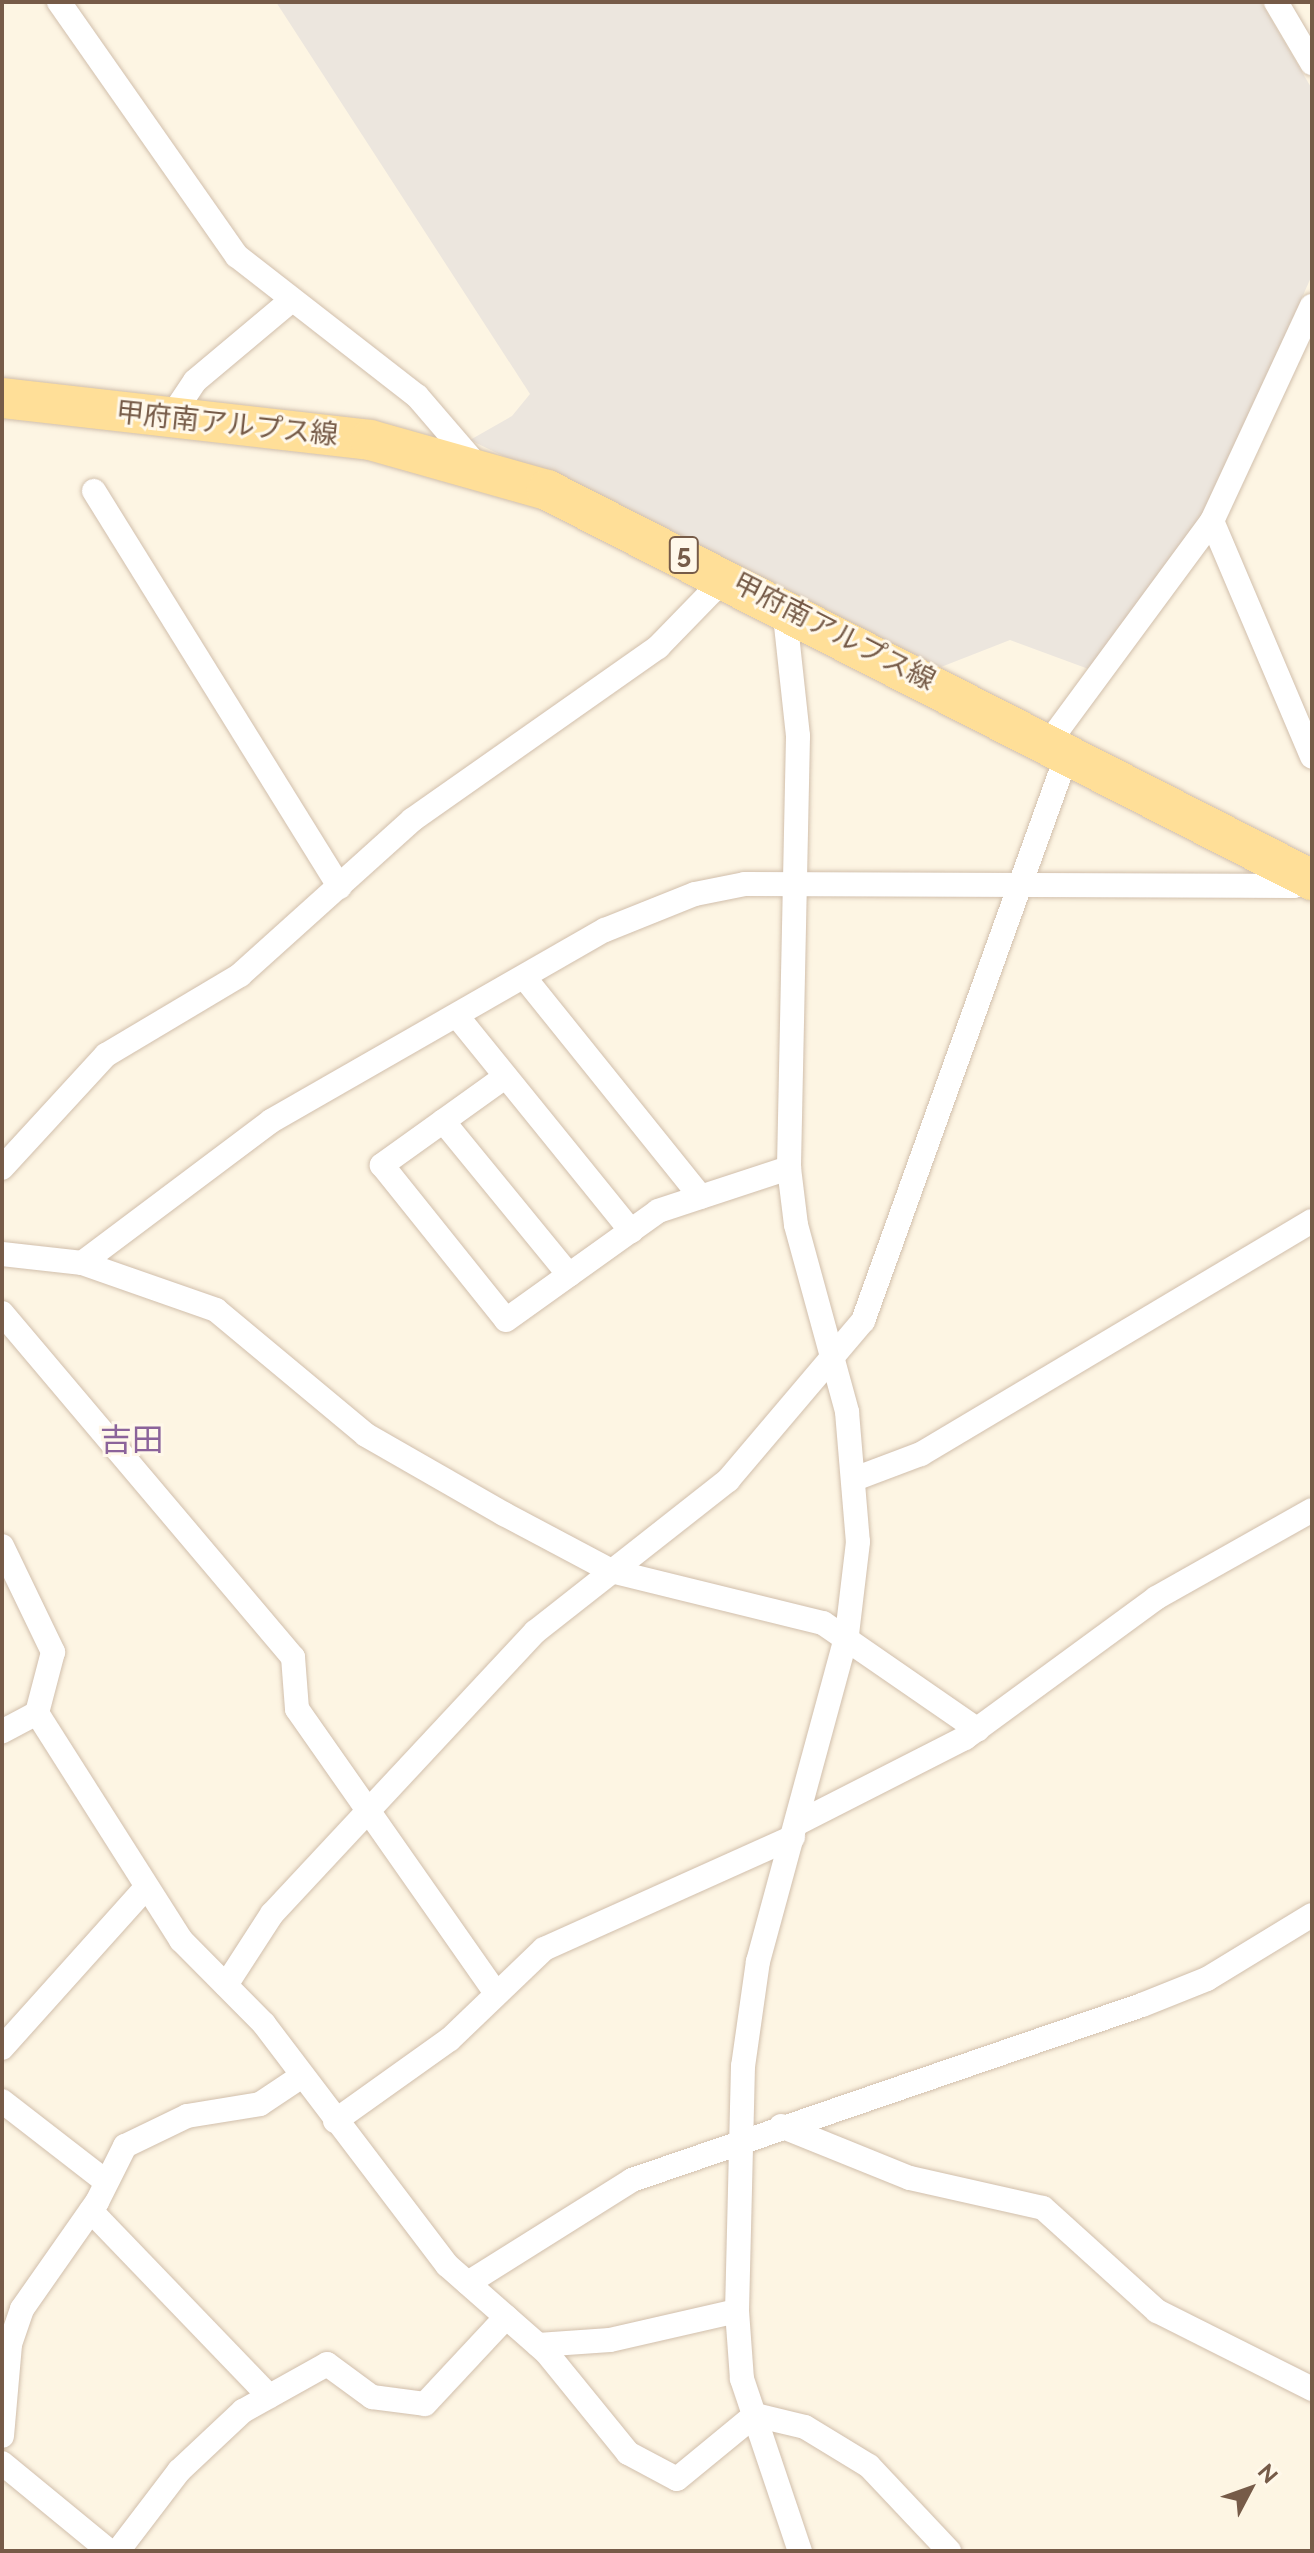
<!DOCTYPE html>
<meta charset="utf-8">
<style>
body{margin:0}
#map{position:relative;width:1314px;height:2553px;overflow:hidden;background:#fdf5e3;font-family:Raleway,"Noto Sans JP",sans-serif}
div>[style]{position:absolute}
.industrial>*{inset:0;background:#ece6de}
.roads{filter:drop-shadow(0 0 2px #d1bfac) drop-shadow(0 0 2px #d1bfac)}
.minor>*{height:24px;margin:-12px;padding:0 12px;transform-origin:12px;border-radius:12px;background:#fff}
.primary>*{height:40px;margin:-20px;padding:0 20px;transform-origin:20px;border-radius:20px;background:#ffdf98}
span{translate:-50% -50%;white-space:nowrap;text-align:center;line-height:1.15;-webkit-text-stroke:6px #fff8ea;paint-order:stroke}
.shield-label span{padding:2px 6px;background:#fff8ea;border:2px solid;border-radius:6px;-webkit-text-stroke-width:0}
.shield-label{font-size:26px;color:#765b48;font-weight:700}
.street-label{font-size:28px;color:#765b48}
.quarter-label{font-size:32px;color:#8b639a}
.frame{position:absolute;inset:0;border:4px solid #765b48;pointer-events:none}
.north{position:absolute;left:1210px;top:2449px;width:80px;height:80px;-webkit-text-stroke:6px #fff8ea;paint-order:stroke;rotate:49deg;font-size:22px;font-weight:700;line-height:32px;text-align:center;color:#765b48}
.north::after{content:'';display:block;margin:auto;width:28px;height:36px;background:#765b48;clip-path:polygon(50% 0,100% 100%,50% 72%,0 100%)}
</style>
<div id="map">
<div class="industrial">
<i style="clip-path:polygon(276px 2px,1261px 2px,1312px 89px,1312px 275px,1208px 510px,1094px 671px,1010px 640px,941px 667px,470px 440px,512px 416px,530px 394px)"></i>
</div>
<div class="roads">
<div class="minor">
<i style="left:59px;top:2px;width:310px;rotate:55deg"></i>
<i style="left:237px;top:256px;width:228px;rotate:37.9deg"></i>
<i style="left:417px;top:396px;width:94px;rotate:49.3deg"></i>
<i style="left:1276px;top:2px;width:71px;rotate:59.5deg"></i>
<i style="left:171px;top:417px;width:43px;rotate:-56.3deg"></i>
<i style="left:195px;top:381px;width:123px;rotate:-40deg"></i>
<i style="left:94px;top:491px;width:466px;rotate:58.2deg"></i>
<i style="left:1212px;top:521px;width:256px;rotate:67deg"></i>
<i style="left:784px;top:607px;width:130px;rotate:83.8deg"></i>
<i style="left:798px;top:736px;width:432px;rotate:91.2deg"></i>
<i style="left:789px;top:1168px;width:57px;rotate:83deg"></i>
<i style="left:796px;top:1225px;width:194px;rotate:74.7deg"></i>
<i style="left:847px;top:1412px;width:130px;rotate:85.2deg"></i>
<i style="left:858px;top:1542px;width:93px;rotate:96.8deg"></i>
<i style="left:847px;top:1634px;width:339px;rotate:105.2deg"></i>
<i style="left:758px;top:1961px;width:106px;rotate:98.1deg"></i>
<i style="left:743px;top:2066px;width:245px;rotate:91.4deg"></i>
<i style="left:737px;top:2311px;width:68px;rotate:85.8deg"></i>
<i style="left:742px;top:2379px;width:182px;rotate:71.4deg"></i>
<i style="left:1049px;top:742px;width:275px;rotate:-53.6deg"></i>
<i style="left:1212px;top:521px;width:237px;rotate:-65.1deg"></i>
<i style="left:524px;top:977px;width:282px;rotate:51.2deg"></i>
<i style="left:457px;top:1016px;width:277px;rotate:51deg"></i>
<i style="left:502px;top:1079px;width:148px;rotate:144.4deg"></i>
<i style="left:382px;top:1165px;width:198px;rotate:51.3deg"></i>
<i style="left:506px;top:1320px;width:187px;rotate:-35.6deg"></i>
<i style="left:658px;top:1211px;width:138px;rotate:-18.2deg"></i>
<i style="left:443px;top:1121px;width:199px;rotate:50.7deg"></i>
<i style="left:2px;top:1168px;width:154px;rotate:-47.4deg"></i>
<i style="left:106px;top:1055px;width:156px;rotate:-30.8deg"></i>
<i style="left:240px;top:975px;width:232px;rotate:-42deg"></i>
<i style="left:412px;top:820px;width:301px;rotate:-35.1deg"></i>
<i style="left:658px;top:647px;width:98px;rotate:-45.8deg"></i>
<i style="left:2px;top:1254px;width:81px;rotate:6.4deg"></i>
<i style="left:82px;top:1263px;width:142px;rotate:19.3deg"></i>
<i style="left:216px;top:1310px;width:195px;rotate:39.8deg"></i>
<i style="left:366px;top:1435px;width:159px;rotate:29.8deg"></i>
<i style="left:504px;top:1514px;width:121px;rotate:28deg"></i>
<i style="left:611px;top:1571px;width:218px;rotate:13.8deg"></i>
<i style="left:823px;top:1623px;width:188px;rotate:34.6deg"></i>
<i style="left:82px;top:1263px;width:236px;rotate:-36.9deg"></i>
<i style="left:271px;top:1121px;width:385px;rotate:-29.8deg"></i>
<i style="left:605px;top:930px;width:97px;rotate:-21.8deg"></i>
<i style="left:695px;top:894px;width:51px;rotate:-11.3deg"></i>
<i style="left:745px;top:884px;width:549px;rotate:0.21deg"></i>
<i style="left:1294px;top:886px;width:13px;rotate:-48deg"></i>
<i style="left:2px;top:1313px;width:451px;rotate:49.8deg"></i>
<i style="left:293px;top:1657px;width:52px;rotate:85.6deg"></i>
<i style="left:297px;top:1709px;width:345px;rotate:55deg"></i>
<i style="left:857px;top:1478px;width:68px;rotate:-20.6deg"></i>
<i style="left:921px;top:1454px;width:455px;rotate:-30.8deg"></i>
<i style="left:2px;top:1546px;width:118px;rotate:64.3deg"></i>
<i style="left:53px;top:1652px;width:63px;rotate:104.7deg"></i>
<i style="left:37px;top:1713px;width:40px;rotate:152deg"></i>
<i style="left:37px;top:1713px;width:269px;rotate:57.6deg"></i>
<i style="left:181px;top:1940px;width:118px;rotate:45.3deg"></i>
<i style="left:264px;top:2024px;width:303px;rotate:52.8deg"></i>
<i style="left:447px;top:2265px;width:132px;rotate:41.3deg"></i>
<i style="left:546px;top:2352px;width:130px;rotate:50.9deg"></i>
<i style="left:628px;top:2453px;width:55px;rotate:28deg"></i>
<i style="left:677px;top:2479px;width:101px;rotate:-39.4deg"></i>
<i style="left:755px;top:2415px;width:51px;rotate:13.5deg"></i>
<i style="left:805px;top:2427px;width:75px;rotate:31.4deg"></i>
<i style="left:869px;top:2466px;width:117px;rotate:46.7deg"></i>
<i style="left:796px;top:1824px;width:190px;rotate:-27deg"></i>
<i style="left:965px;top:1738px;width:237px;rotate:-36.2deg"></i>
<i style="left:1156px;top:1598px;width:179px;rotate:-29.4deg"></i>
<i style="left:226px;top:1985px;width:85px;rotate:-57.1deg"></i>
<i style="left:272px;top:1914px;width:386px;rotate:-47deg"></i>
<i style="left:535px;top:1632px;width:246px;rotate:-38.2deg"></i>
<i style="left:728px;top:1480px;width:209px;rotate:-49.7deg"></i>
<i style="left:863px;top:1321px;width:605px;rotate:-70.19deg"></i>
<i style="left:2px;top:2048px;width:211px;rotate:-48.1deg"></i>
<i style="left:2px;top:2101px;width:130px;rotate:37.8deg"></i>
<i style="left:335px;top:2121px;width:141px;rotate:-35.5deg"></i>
<i style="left:450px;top:2039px;width:130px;rotate:-43.8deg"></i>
<i style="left:544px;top:1949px;width:273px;rotate:-24.2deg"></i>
<i style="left:781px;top:2126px;width:139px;rotate:22deg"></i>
<i style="left:910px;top:2178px;width:136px;rotate:12.7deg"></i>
<i style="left:1043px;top:2208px;width:154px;rotate:42.1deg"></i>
<i style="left:1157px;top:2311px;width:174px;rotate:26.7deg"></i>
<i style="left:91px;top:2211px;width:257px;rotate:46.1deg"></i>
<i style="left:468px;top:2283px;width:194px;rotate:-32.1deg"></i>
<i style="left:632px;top:2180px;width:539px;rotate:-18.94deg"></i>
<i style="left:1142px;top:2005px;width:70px;rotate:-21.8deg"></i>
<i style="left:1207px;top:1979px;width:123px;rotate:-31.4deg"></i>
<i style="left:538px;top:2345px;width:72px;rotate:-4deg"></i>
<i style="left:610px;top:2340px;width:130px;rotate:-12.9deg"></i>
<i style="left:2px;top:2436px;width:92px;rotate:-85deg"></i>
<i style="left:10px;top:2344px;width:37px;rotate:-71deg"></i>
<i style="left:22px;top:2309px;width:131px;rotate:-55deg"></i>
<i style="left:97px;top:2202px;width:63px;rotate:-63.4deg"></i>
<i style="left:125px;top:2146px;width:69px;rotate:-25.8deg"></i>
<i style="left:187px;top:2116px;width:74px;rotate:-9.3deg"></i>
<i style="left:260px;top:2104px;width:50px;rotate:-33.7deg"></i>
<i style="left:2px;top:2463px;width:139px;rotate:39.4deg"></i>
<i style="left:118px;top:2551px;width:101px;rotate:-52.7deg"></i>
<i style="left:179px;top:2471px;width:88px;rotate:-43.2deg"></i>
<i style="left:243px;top:2411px;width:96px;rotate:-29.2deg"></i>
<i style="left:327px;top:2364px;width:56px;rotate:36.3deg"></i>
<i style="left:372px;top:2397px;width:53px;rotate:7.5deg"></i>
<i style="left:425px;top:2404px;width:119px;rotate:-47deg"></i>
</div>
<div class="primary">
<i style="left:2px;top:398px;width:370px;rotate:6.5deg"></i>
<i style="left:370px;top:440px;width:184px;rotate:15.8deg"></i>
<i style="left:547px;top:490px;width:859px;rotate:27.01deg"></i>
</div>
</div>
<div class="shield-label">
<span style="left:684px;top:555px">5</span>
</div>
<div class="street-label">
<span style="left:227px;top:424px;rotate:6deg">甲府南アルプス線</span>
<span style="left:834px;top:632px;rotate:27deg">甲府南アルプス線</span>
</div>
<div class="quarter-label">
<span style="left:132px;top:1440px">吉田</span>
</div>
<div class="frame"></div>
<div class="north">N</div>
</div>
